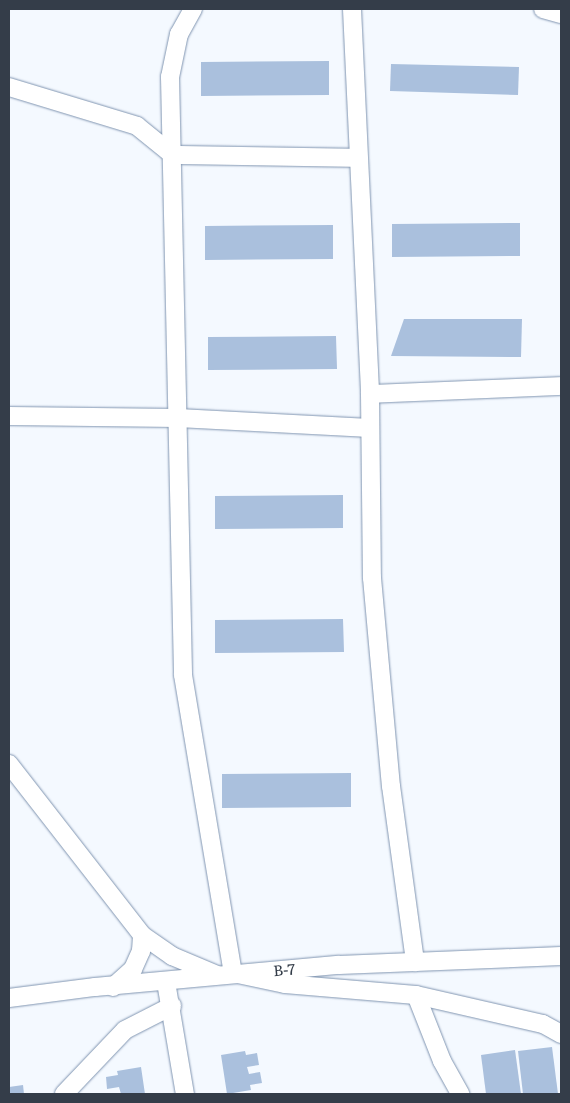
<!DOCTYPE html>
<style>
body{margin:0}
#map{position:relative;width:570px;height:1103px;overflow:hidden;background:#f4f9ff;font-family:Literata,serif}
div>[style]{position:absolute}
.building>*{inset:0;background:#aac0dd}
.roads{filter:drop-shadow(0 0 1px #8095b1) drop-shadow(0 0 1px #8095b1)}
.minor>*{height:18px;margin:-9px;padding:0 9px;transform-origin:9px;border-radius:9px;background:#fff}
span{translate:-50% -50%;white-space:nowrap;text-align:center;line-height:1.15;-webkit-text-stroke:5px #fff;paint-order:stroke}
.street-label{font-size:15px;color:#343d49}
.frame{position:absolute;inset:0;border:10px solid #343d49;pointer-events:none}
</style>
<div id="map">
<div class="building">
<i style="clip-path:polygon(329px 61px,329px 95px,201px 96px,201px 62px)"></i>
<i style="clip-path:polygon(391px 64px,519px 67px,518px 95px,390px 91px)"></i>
<i style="clip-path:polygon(520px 223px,520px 256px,392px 257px,392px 224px)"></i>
<i style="clip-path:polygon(333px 225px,333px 259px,205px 260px,205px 226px)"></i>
<i style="clip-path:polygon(404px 319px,522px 319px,521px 357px,391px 356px)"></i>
<i style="clip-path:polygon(336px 336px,337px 369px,208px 370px,208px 337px)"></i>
<i style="clip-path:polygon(343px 495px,343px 528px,215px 529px,215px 496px)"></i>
<i style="clip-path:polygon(343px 619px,344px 652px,215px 653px,215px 620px)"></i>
<i style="clip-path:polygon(351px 773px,351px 807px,222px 808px,222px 774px)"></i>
<i style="clip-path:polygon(552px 1047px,558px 1094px,523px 1094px,518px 1051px)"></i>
<i style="clip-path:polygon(515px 1050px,521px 1094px,486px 1094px,481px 1055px)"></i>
<i style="clip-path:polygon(245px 1051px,246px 1055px,257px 1053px,259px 1065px,247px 1067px,249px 1074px,260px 1072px,262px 1083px,250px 1085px,251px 1090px,227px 1094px,221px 1055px)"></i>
<i style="clip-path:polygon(141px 1067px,145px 1094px,121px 1094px,119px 1087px,107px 1089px,106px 1077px,118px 1075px,117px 1071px)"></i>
<i style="clip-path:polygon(23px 1085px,24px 1094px,9px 1094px,9px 1087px)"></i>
</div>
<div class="roads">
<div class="minor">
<i style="left:193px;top:9px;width:29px;rotate:119deg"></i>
<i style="left:179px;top:34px;width:44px;rotate:101.8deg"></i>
<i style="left:170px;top:77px;width:598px;rotate:88.75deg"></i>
<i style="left:183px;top:675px;width:302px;rotate:80.5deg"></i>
<i style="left:233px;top:973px;width:53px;rotate:11.9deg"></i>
<i style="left:285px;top:984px;width:131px;rotate:4.8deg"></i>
<i style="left:416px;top:995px;width:130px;rotate:12.9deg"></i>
<i style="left:543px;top:1024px;width:21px;rotate:29deg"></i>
<i style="left:352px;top:9px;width:385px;rotate:87.3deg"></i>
<i style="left:370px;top:394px;width:184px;rotate:89.4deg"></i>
<i style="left:372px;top:578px;width:209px;rotate:84.8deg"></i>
<i style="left:391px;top:786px;width:178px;rotate:82.2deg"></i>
<i style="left:543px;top:9px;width:19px;rotate:16deg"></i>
<i style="left:9px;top:87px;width:134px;rotate:16.9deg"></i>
<i style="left:137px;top:126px;width:46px;rotate:38.9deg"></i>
<i style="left:173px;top:155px;width:184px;rotate:0.9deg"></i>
<i style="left:370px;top:394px;width:191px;rotate:-2.4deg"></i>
<i style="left:9px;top:416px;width:169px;rotate:0.7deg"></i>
<i style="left:178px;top:418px;width:192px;rotate:3deg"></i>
<i style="left:9px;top:764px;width:217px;rotate:52.1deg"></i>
<i style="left:142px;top:935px;width:37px;rotate:35deg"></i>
<i style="left:172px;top:956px;width:49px;rotate:22.9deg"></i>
<i style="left:166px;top:982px;width:114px;rotate:80.4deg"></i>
<i style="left:113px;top:987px;width:27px;rotate:-42deg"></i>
<i style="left:133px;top:969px;width:20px;rotate:-66deg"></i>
<i style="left:141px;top:951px;width:16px;rotate:-86deg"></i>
<i style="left:416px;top:995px;width:71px;rotate:68.5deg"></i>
<i style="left:442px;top:1061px;width:38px;rotate:61deg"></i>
<i style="left:9px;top:998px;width:87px;rotate:-7.3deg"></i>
<i style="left:95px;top:987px;width:245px;rotate:-5.2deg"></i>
<i style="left:339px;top:965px;width:222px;rotate:-2.3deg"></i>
<i style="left:64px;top:1094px;width:88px;rotate:-46.4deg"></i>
<i style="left:125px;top:1030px;width:53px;rotate:-27.1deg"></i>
</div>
</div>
<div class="street-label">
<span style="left:284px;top:969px;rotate:-5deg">B-7</span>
</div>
<div class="frame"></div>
</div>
